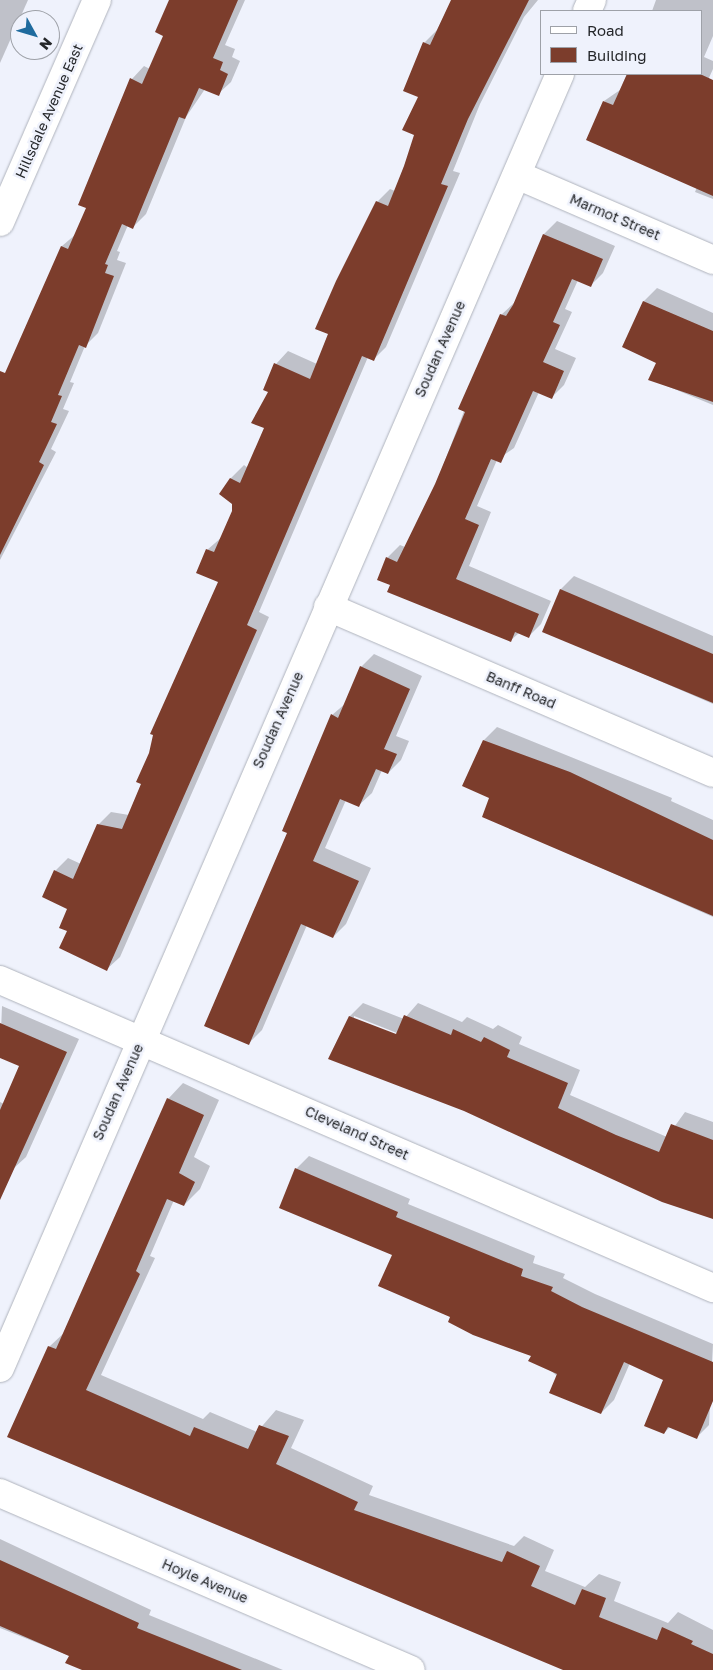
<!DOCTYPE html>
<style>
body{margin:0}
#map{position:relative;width:713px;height:1670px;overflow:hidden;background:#eff2fc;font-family:"Golos Text",sans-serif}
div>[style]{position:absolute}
.shadow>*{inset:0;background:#0003}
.building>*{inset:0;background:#7c3d2c}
.roads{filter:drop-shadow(0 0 1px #afb3bc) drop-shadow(0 0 1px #afb3bc)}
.minor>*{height:28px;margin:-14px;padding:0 14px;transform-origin:14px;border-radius:14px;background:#fff}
span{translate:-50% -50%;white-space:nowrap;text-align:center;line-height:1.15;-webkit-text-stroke:5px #eff2fc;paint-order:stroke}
.street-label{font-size:14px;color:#25272a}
.legend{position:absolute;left:540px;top:10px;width:162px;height:65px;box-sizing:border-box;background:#eff2fc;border:1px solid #9ea1a8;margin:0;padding:6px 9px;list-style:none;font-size:15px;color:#25272a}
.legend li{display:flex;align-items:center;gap:10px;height:25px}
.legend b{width:25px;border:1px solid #9ea1a8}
.north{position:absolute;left:10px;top:10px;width:50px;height:50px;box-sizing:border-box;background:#eff2fc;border:1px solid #9ea1a8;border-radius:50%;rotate:129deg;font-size:14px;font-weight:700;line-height:20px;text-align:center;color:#25272a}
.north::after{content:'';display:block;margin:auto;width:18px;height:22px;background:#1f6b9e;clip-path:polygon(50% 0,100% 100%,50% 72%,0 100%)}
</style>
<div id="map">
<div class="shadow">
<i style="clip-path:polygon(0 0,28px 0,0 63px)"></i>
<i style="clip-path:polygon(170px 0,245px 0,225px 45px,235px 49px,232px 57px,240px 61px,231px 82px,218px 94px,205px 89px,186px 117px,146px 214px,133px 227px,128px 225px,117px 251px,120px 252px,117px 260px,126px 263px,98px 333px,85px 346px,70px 382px,74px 383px,63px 409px,69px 411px,51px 449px,56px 452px,0 560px,0 410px,62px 246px,76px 234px,88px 207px,132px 79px,144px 66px,150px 69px,165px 35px)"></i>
<i style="clip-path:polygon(452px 0,538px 0,524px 17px,480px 104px,453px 171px,460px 173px,386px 347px,373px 360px,368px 357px,259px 612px,269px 617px,120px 957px,107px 969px,68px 930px,69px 908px,55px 871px,68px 858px,81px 864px,98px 825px,111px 812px,129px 815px,220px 582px,207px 550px,222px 537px,233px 512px,231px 478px,244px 465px,248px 468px,265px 427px,276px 364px,288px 351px,317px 364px,377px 202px,390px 189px,395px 191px,416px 134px,424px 43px,437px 30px)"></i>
<i style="clip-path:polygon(656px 0,713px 0,713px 36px,704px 57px,713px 61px,713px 69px,693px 113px,713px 122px,713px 199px,695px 192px,697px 187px,604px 101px,620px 90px,627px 74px,702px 74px,702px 11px,652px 11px)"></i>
<i style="clip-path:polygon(557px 221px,615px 246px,603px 273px,590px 286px,578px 280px,565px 309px,572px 312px,555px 349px,576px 358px,564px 385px,551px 398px,539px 392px,514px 448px,497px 460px,477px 506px,491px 512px,469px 566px,551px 601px,541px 624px,528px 637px,519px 633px,510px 641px,391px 584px,387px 558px,400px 545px,405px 547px,436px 484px,501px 315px,515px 302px,544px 234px)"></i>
<i style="clip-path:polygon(657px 288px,713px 313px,713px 405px,650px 379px,657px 363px,623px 347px,644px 301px)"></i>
<i style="clip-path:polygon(574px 576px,713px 636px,713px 704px,544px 631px,561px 589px)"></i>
<i style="clip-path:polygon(374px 654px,422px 676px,396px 736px,409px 741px,401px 760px,388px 773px,382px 770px,372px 793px,359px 805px,346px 800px,325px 848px,371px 868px,346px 924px,333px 937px,307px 925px,262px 1030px,249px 1043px,289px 832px,332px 715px,346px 703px,361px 667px)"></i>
<i style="clip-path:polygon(497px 727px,672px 798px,671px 801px,713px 820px,713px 917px,483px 816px,491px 797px,484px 740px)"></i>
<i style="clip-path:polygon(evenodd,363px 1003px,404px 1019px,418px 1003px,462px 1022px,467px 1017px,493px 1029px,498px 1025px,522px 1037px,519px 1044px,580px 1070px,570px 1095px,667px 1137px,685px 1112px,713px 1122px,713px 1218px,464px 1110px,330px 1058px,350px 1016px,363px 1003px,354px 1016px,402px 1035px,402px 1038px,354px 1019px,354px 1016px)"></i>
<i style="clip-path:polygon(2px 1006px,79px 1039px,26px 1157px,14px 1168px,0 1198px,0 1102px,4px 1104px,20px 1065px,0 1056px)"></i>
<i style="clip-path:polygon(183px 1083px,219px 1100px,194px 1157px,210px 1166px,200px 1189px,184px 1205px,174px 1200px,150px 1256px,155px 1258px,101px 1375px,203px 1419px,210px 1412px,257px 1432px,276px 1410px,304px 1420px,291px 1448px,373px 1486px,369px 1495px,514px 1546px,524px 1536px,554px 1550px,545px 1571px,585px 1587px,599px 1574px,621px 1582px,614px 1601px,668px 1623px,678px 1612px,713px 1630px,713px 1670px,568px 1670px,9px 1437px,49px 1347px,66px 1331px,168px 1099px)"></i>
<i style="clip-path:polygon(309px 1156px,410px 1199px,408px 1204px,535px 1256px,533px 1263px,565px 1274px,563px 1278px,595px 1294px,713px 1344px,709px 1425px,696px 1438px,670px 1427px,664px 1433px,664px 1379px,630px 1363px,614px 1400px,601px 1413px,532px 1355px,452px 1317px,393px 1254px,296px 1169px)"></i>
<i style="clip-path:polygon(0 1539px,151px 1610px,149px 1615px,283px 1670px,85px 1670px,70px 1656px,0 1628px)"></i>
</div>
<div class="building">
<i style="clip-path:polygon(169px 0,238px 0,213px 58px,223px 62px,220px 70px,228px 74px,219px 96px,199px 88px,185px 119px,179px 117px,133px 229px,122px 224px,105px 264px,108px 265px,105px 273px,114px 276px,86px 348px,79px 345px,58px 395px,62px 396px,51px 422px,57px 424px,39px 462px,44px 465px,0 555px,0 371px,5px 373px,61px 246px,68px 249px,86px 208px,78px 205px,130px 78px,142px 84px,163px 36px,155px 32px)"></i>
<i style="clip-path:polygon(451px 0,529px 0,468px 119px,441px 184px,448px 186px,374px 361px,362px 356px,247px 625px,257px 630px,107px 971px,59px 948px,67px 931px,59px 928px,67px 909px,42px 897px,54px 870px,73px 879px,97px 824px,122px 829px,141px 784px,136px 782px,149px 753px,153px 735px,150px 734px,218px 582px,196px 573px,206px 549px,214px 552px,232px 511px,232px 504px,219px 494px,230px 478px,240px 483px,264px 428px,251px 423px,268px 392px,263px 390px,274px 363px,310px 379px,328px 334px,315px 329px,336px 281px,376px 201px,388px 206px,404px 166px,414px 135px,402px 130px,418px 97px,403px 91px,423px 42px,430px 45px)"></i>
<i style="clip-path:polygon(627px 74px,700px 74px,713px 80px,713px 196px,586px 140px,603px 101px,613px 105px)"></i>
<i style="clip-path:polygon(543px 234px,603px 259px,591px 287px,572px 279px,553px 322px,560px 325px,543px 362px,564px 371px,552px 399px,533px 391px,501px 463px,491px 459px,465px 519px,479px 525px,456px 579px,539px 614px,529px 638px,515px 632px,511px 642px,387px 592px,390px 585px,377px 580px,386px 557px,397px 562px,435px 484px,465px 412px,458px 409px,500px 314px,506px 316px,513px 305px)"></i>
<i style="clip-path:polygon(643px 301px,713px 331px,713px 402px,648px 380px,656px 363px,622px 347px)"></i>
<i style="clip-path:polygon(560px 589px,713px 654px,713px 703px,542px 632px)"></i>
<i style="clip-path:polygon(360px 666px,410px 689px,384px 749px,397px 754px,388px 774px,376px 769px,359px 807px,340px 799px,313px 861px,359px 881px,333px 938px,301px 924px,249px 1045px,204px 1026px,287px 833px,282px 831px,331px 714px,338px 718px)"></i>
<i style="clip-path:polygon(483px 740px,570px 772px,713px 840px,713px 916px,482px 817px,489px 798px,462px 786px)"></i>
<i style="clip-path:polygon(404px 1015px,451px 1035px,453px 1029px,481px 1042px,484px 1037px,510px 1050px,507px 1057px,568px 1083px,558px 1108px,616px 1135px,659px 1152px,671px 1124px,713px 1140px,713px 1219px,662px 1202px,464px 1111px,328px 1059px,349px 1016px,396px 1034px)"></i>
<i style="clip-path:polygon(0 1023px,67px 1052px,0 1200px,0 1110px,19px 1066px,0 1058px)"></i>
<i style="clip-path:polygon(167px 1098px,204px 1115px,179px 1173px,195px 1182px,184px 1206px,167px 1199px,136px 1271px,140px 1274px,86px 1390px,190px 1436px,194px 1427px,248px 1449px,259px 1425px,289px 1436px,276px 1464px,358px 1502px,354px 1510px,502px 1562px,507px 1551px,540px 1566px,531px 1586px,575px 1605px,582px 1589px,606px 1598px,599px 1617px,657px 1640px,662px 1627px,693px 1641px,691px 1644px,713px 1654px,713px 1670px,563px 1670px,7px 1437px,48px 1346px,56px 1349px)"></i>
<i style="clip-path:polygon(295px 1168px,398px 1212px,396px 1217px,523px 1269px,521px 1276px,553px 1287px,551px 1291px,582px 1307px,713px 1362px,713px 1401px,697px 1439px,668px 1427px,664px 1434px,644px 1426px,663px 1380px,624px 1362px,601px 1414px,549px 1393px,557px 1374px,528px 1361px,531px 1356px,473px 1335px,448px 1322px,450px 1317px,378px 1286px,392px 1255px,279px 1208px)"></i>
<i style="clip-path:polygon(0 1560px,139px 1623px,137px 1628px,242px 1670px,82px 1670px,65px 1663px,69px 1656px,0 1626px)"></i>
</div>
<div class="roads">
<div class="minor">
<i style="left:587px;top:11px;width:12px;rotate:-66deg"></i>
<i style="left:517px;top:175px;width:214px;rotate:23.4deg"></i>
<i style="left:0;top:222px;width:242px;rotate:-66.4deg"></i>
<i style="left:328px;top:607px;width:419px;rotate:23.3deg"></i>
<i style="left:0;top:980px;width:777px;rotate:23.36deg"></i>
<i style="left:0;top:1368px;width:1410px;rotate:-66.6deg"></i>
<i style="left:0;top:1493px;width:447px;rotate:23.3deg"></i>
</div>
</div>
<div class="street-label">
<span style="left:49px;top:111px;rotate:-66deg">Hillsdale Avenue East</span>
<span style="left:615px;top:217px;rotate:23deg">Marmot Street</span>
<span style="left:440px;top:349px;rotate:-66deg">Soudan Avenue</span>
<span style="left:521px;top:690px;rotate:23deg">Banff Road</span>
<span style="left:278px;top:720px;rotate:-66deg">Soudan Avenue</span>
<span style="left:118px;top:1092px;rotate:-66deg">Soudan Avenue</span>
<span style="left:357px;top:1133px;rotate:24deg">Cleveland Street</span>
<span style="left:205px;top:1581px;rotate:23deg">Hoyle Avenue</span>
</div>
<ul class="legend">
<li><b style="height:6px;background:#fff"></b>Road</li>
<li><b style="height:14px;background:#7c3d2c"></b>Building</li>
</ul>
<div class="north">N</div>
</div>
